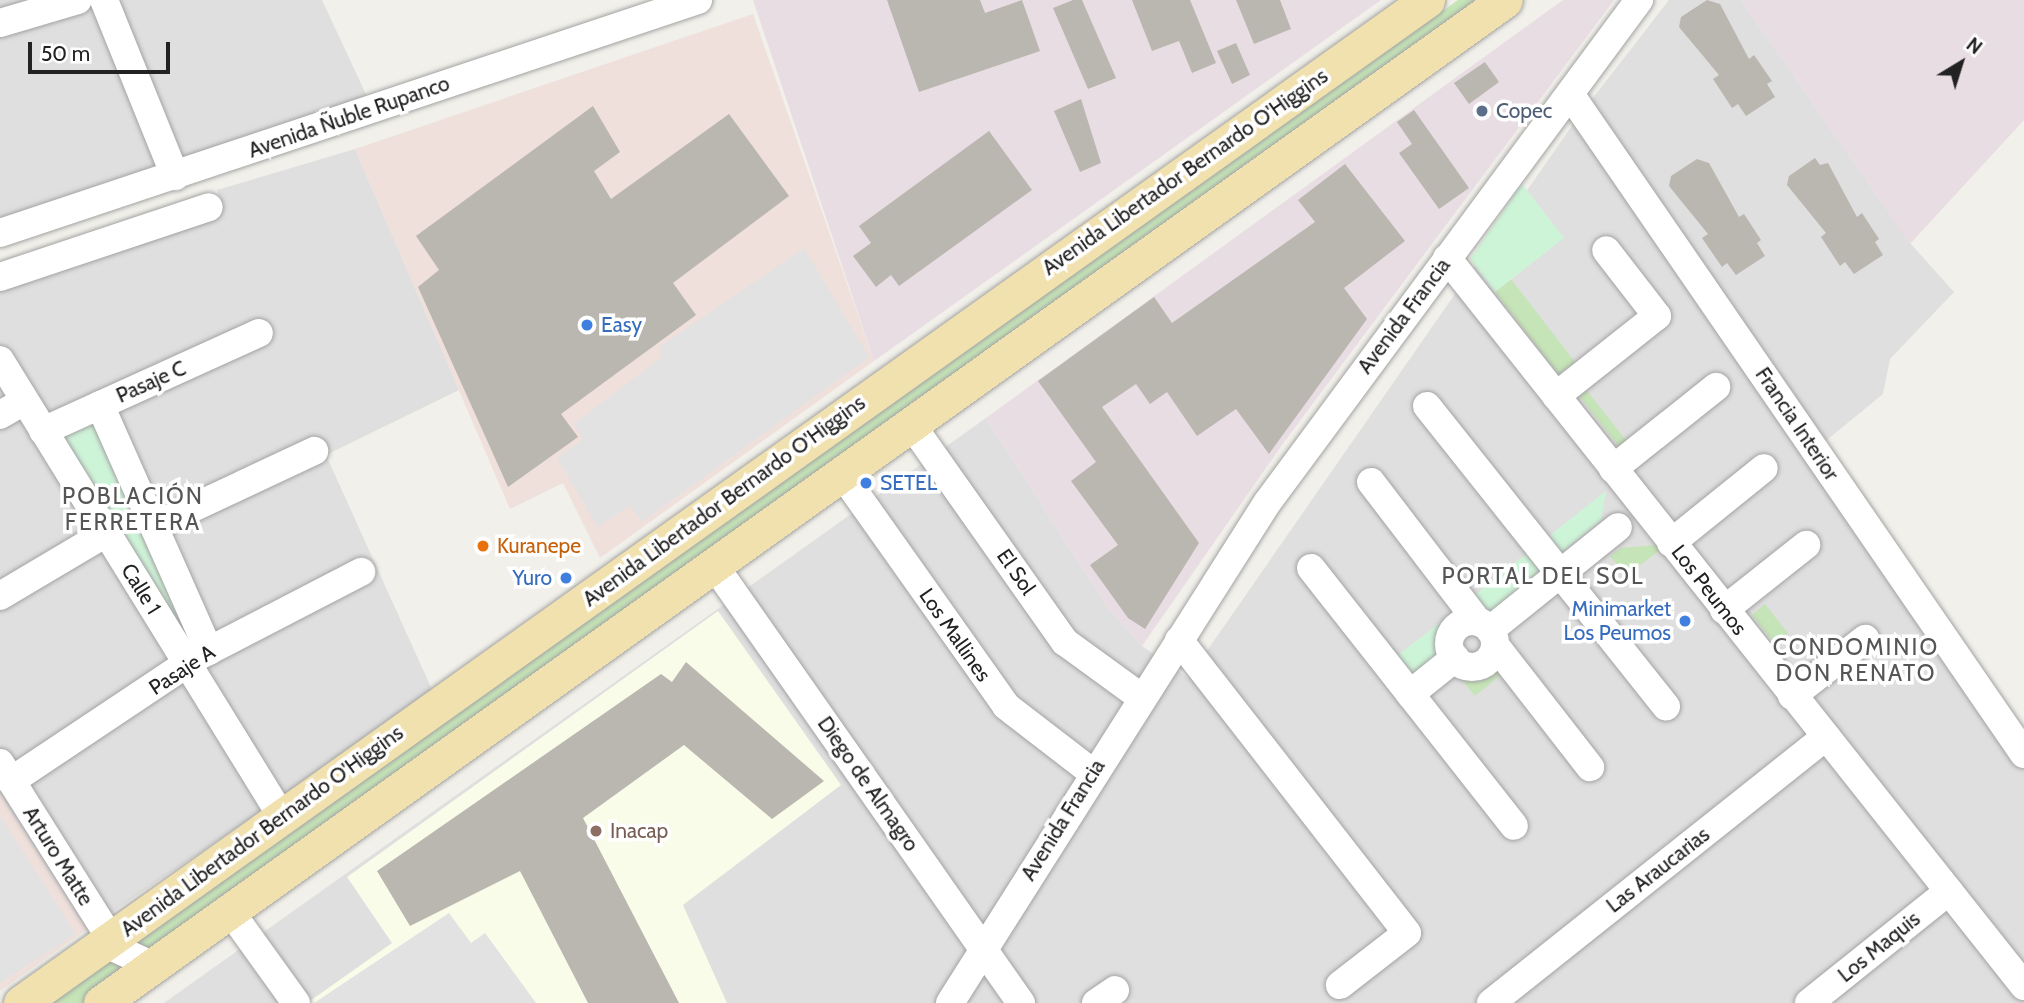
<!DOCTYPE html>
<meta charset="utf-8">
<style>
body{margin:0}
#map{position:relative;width:2024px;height:1003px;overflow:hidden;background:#f1f0ea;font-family:Cabin,sans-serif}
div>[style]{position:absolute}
.residential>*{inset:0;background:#e0dfdf}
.commercial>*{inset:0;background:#efe0dc}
.industrial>*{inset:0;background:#e9dde4}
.education>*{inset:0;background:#f8fce8}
.grass>*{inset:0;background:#c5e4b7}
.park>*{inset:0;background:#cef4d8}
.parking>*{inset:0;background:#e2e2e2}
.building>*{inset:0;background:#bab6b0}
.roads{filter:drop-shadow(0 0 2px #a3a3a3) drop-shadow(0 0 2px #a3a3a3)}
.minor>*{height:28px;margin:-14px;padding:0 14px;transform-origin:14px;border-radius:14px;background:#fff}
.minor>.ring{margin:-14px;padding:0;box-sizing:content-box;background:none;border:28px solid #fff;border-radius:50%}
.major>*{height:35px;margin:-17.5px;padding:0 17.5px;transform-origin:17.5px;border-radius:17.5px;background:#f1e1af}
.dots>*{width:19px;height:19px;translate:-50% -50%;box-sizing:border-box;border:4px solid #fff;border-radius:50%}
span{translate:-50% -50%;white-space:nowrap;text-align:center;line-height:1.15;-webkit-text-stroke:7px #fff;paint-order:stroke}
.service-label{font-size:21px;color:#4e5e75}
.left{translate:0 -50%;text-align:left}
.street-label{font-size:21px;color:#222}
.shop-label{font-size:21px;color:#366cbe}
.right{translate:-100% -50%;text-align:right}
.food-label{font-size:21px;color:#c56008}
.education-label{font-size:21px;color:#785e54}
.neighbourhood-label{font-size:23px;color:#555;letter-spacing:2px}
.north{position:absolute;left:1926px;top:28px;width:70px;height:70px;-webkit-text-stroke:5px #fff;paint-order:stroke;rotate:38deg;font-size:19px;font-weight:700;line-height:28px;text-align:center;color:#222}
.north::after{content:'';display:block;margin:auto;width:24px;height:32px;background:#222;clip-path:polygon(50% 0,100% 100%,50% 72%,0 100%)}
.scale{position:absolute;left:28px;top:42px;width:142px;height:32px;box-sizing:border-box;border:4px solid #222;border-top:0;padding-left:9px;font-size:21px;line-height:24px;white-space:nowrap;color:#222;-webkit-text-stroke:5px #fff;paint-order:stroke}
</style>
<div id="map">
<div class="residential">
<i style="clip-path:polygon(0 0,322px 0,371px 105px,0 219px)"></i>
<i style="clip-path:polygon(1669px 0,1741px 0,1910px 243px,1954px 292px,1890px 359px,1883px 394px,1822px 444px,1589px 103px)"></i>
<i style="clip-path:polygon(1578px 117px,1844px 498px,2024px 770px,2024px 1003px,164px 1003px,986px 418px,1108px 608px,1142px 646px,1188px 678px)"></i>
<i style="clip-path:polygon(355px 149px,459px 390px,326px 455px,434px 694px,87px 929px,0 794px,0 284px,223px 211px,217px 190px)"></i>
</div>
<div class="commercial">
<i style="clip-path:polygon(753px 14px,874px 361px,600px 558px,563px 483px,510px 509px,355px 149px)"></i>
<i style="clip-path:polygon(0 794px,87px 929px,0 991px)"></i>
</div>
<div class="industrial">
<i style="clip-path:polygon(753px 0,1381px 0,874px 361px)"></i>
<i style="clip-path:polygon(1563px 0,1614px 0,1282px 445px,1142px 646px,1108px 608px,986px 418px)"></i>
<i style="clip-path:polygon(1741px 0,2024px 0,2024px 120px,1910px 244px)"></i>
</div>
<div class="education">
<i style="clip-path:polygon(718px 611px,841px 785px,683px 905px,727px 1003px,307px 1003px,392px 943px,347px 877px)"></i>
</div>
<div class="grass">
<i style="clip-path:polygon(1458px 0,1489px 0,83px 1003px,51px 1003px)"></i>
<i style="clip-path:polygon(1511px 279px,1575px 362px,1559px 375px,1495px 292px)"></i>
<i style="clip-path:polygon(1585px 388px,1629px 444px,1621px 449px,1577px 393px)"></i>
<i style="clip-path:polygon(1656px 545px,1660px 550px,1626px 576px,1610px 556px,1621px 548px)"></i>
<i style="clip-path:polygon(1765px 604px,1788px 633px,1775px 644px,1752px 615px)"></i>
<i style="clip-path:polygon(1496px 668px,1501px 675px,1475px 696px,1456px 673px,1480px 675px)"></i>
</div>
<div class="park">
<i style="clip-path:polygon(1522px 184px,1564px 238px,1495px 292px,1470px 259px)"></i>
<i style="clip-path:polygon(98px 416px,199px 640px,188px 646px,60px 435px)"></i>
<i style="clip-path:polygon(1606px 491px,1601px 520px,1493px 609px,1459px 616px,1445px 629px,1442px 660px,1412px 684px,1392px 660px)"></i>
</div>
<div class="parking">
<i style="clip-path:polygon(804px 248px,869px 357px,642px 522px,630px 505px,598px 527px,557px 458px,583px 439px,574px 424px,663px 356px,658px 348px)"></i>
<i style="clip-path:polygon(0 816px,76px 934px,0 983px)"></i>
<i style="clip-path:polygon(449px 913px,471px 943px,485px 933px,536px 1003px,314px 1003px)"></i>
</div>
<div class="building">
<i style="clip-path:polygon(887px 0,980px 0,985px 13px,1022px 0,1040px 51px,919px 92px)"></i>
<i style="clip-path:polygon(1073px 0,1082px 0,1116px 78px,1088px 89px,1053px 8px)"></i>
<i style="clip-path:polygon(1132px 0,1190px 0,1216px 63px,1192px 73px,1179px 41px,1152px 51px)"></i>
<i style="clip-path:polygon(1236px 0,1280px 0,1291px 29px,1254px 44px)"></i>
<i style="clip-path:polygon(1707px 0,1720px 4px,1749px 59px,1754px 55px,1772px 81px,1767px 84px,1775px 97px,1746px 116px,1738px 104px,1732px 108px,1713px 79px,1719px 75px,1679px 27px,1681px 17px)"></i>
<i style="clip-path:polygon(1236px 43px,1250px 75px,1232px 84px,1217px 51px)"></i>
<i style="clip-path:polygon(1485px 62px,1499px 82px,1469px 104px,1454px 83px)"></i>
<i style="clip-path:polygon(1081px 99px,1101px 163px,1080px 172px,1054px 111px)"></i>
<i style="clip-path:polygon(593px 106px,620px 152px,594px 171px,611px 199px,729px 114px,789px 196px,673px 283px,696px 315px,561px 414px,578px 437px,508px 487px,418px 287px,439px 270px,416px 236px)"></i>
<i style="clip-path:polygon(1414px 110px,1469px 188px,1439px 209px,1399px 153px,1412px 144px,1397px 122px)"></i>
<i style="clip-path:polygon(989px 131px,1032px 190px,899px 286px,891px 275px,876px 287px,853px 256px,871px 243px,859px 226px)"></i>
<i style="clip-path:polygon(1815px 158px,1820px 165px,1828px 163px,1857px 217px,1862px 213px,1879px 239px,1875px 242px,1883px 255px,1854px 274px,1845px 262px,1840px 266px,1821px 237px,1826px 233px,1787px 185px,1789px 176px)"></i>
<i style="clip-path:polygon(1697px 159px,1709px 163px,1739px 217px,1744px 214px,1761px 240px,1757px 243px,1765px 256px,1736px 275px,1727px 263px,1722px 267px,1702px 238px,1708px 234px,1669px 186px,1671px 176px)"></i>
<i style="clip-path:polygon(1345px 164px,1405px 241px,1344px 288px,1367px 319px,1269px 454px,1236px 409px,1197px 436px,1167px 392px,1150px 404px,1136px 384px,1102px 407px,1199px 543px,1145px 629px,1128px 618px,1090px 565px,1118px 545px,1071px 481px,1096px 462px,1038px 381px,1154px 297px,1172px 323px,1315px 222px,1298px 200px)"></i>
<i style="clip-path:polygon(686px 662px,824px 781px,772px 819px,684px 745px,583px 818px,679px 1003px,588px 1003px,520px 871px,410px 926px,377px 871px,661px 674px,672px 682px)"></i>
</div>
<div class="roads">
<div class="minor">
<i style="left:104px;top:0;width:190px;rotate:68deg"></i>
<i style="left:0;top:23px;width:81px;rotate:-16.4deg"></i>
<i style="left:1570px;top:94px;width:801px;rotate:55.48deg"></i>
<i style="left:0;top:233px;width:736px;rotate:-18.46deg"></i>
<i style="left:1447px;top:258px;width:929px;rotate:51.6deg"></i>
<i style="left:0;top:277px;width:220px;rotate:-18.5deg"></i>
<i style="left:0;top:360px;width:537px;rotate:58.32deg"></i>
<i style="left:1556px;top:396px;width:129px;rotate:-38.4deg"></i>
<i style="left:1657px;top:316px;width:83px;rotate:-127.7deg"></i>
<i style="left:100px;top:405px;width:269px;rotate:66.1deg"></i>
<i style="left:1427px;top:406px;width:384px;rotate:51.5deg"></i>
<i style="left:0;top:415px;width:28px;rotate:-30deg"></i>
<i style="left:911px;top:424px;width:267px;rotate:54.8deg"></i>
<i style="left:1065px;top:642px;width:95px;rotate:36deg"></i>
<i style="left:43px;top:431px;width:237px;rotate:-24.4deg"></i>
<i style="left:1613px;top:469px;width:132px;rotate:-38.5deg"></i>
<i style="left:842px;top:474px;width:284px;rotate:54.7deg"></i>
<i style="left:1006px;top:706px;width:110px;rotate:37.6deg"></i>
<i style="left:1371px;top:482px;width:176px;rotate:52.6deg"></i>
<i style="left:154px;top:526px;width:177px;rotate:-25.1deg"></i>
<i style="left:1671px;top:543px;width:119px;rotate:-38.9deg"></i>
<i style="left:714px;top:565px;width:535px;rotate:54.97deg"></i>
<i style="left:1311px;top:568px;width:328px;rotate:51.8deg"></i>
<i style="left:0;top:596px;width:123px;rotate:-30.7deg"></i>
<i style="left:1724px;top:610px;width:105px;rotate:-38.4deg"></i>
<i class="ring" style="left:1449px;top:621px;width:18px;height:18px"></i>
<i style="left:1490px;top:630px;width:164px;rotate:-38.8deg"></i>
<i style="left:1179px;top:640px;width:371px;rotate:52.1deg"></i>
<i style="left:1407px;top:933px;width:85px;rotate:142.2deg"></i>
<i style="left:1495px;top:645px;width:155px;rotate:52.1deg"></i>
<i style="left:1410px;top:694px;width:58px;rotate:-38.7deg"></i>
<i style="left:1792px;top:696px;width:93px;rotate:-38deg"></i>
<i style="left:0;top:763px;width:220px;rotate:57.8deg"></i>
<i style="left:117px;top:949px;width:40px;rotate:25deg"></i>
<i style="left:11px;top:781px;width:224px;rotate:-33.7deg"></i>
<i style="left:197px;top:657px;width:185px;rotate:-27.4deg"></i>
<i style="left:230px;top:911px;width:113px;rotate:54.3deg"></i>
<i style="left:950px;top:1003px;width:592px;rotate:-57.63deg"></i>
<i style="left:1267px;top:503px;width:626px;rotate:-53.51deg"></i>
<i style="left:1096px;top:1003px;width:23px;rotate:-34deg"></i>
<i style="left:1491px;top:1003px;width:428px;rotate:-38.5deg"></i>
<i style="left:1809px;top:1003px;width:179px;rotate:-38.7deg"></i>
</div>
<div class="major">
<i style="left:21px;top:1003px;width:1727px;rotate:-35.5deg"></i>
<i style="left:101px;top:1003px;width:1725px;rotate:-35.54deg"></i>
</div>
</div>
<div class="dots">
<i style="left:1482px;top:111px;background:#5c6f8a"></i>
<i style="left:587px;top:325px;background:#3f7fe0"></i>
<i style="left:866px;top:483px;background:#3f7fe0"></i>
<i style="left:483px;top:546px;background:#e8710a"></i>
<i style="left:566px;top:578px;background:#3f7fe0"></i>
<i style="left:1685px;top:621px;background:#3f7fe0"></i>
<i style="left:596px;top:831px;background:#8d6e63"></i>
</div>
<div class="service-label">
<span class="left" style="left:1496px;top:111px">Copec</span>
</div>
<div class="street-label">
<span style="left:349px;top:117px;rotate:-19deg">Avenida Ñuble Rupanco</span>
<span style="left:1185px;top:172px;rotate:-35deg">Avenida Libertador Bernardo O'Higgins</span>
<span style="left:1404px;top:316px;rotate:-53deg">Avenida Francia</span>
<span style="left:151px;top:382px;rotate:-24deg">Pasaje C</span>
<span style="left:1797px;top:424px;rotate:56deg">Francia Interior</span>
<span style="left:724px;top:501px;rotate:-36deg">Avenida Libertador Bernardo O'Higgins</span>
<span style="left:1016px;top:572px;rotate:55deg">El Sol</span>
<span style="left:141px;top:589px;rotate:58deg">Calle 1</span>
<span style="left:1709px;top:590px;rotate:52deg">Los Peumos</span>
<span style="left:955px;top:635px;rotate:55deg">Los Mallines</span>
<span style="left:182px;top:670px;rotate:-33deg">Pasaje A</span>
<span style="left:868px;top:784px;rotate:55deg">Diego de Almagro</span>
<span style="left:1063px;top:820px;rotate:-58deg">Avenida Francia</span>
<span style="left:262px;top:831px;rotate:-36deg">Avenida Libertador Bernardo O'Higgins</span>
<span style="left:58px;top:856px;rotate:58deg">Arturo Matte</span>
<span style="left:1658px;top:870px;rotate:-38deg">Las Araucarias</span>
<span style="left:1879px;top:947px;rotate:-39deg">Los Maquis</span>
</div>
<div class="shop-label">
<span class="left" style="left:601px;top:325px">Easy</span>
<span class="left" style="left:880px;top:483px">SETEL</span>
<span class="right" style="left:552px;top:578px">Yuro</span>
<span class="right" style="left:1671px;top:621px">Minimarket<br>Los Peumos</span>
</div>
<div class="food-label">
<span class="left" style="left:497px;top:546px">Kuranepe</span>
</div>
<div class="education-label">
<span class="left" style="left:610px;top:831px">Inacap</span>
</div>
<div class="neighbourhood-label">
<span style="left:133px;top:509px">POBLACIÓN<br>FERRETERA</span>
<span style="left:1543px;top:576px">PORTAL DEL SOL</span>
<span style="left:1856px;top:660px">CONDOMINIO<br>DON RENATO</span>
</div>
<div class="north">N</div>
<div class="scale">50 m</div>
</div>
